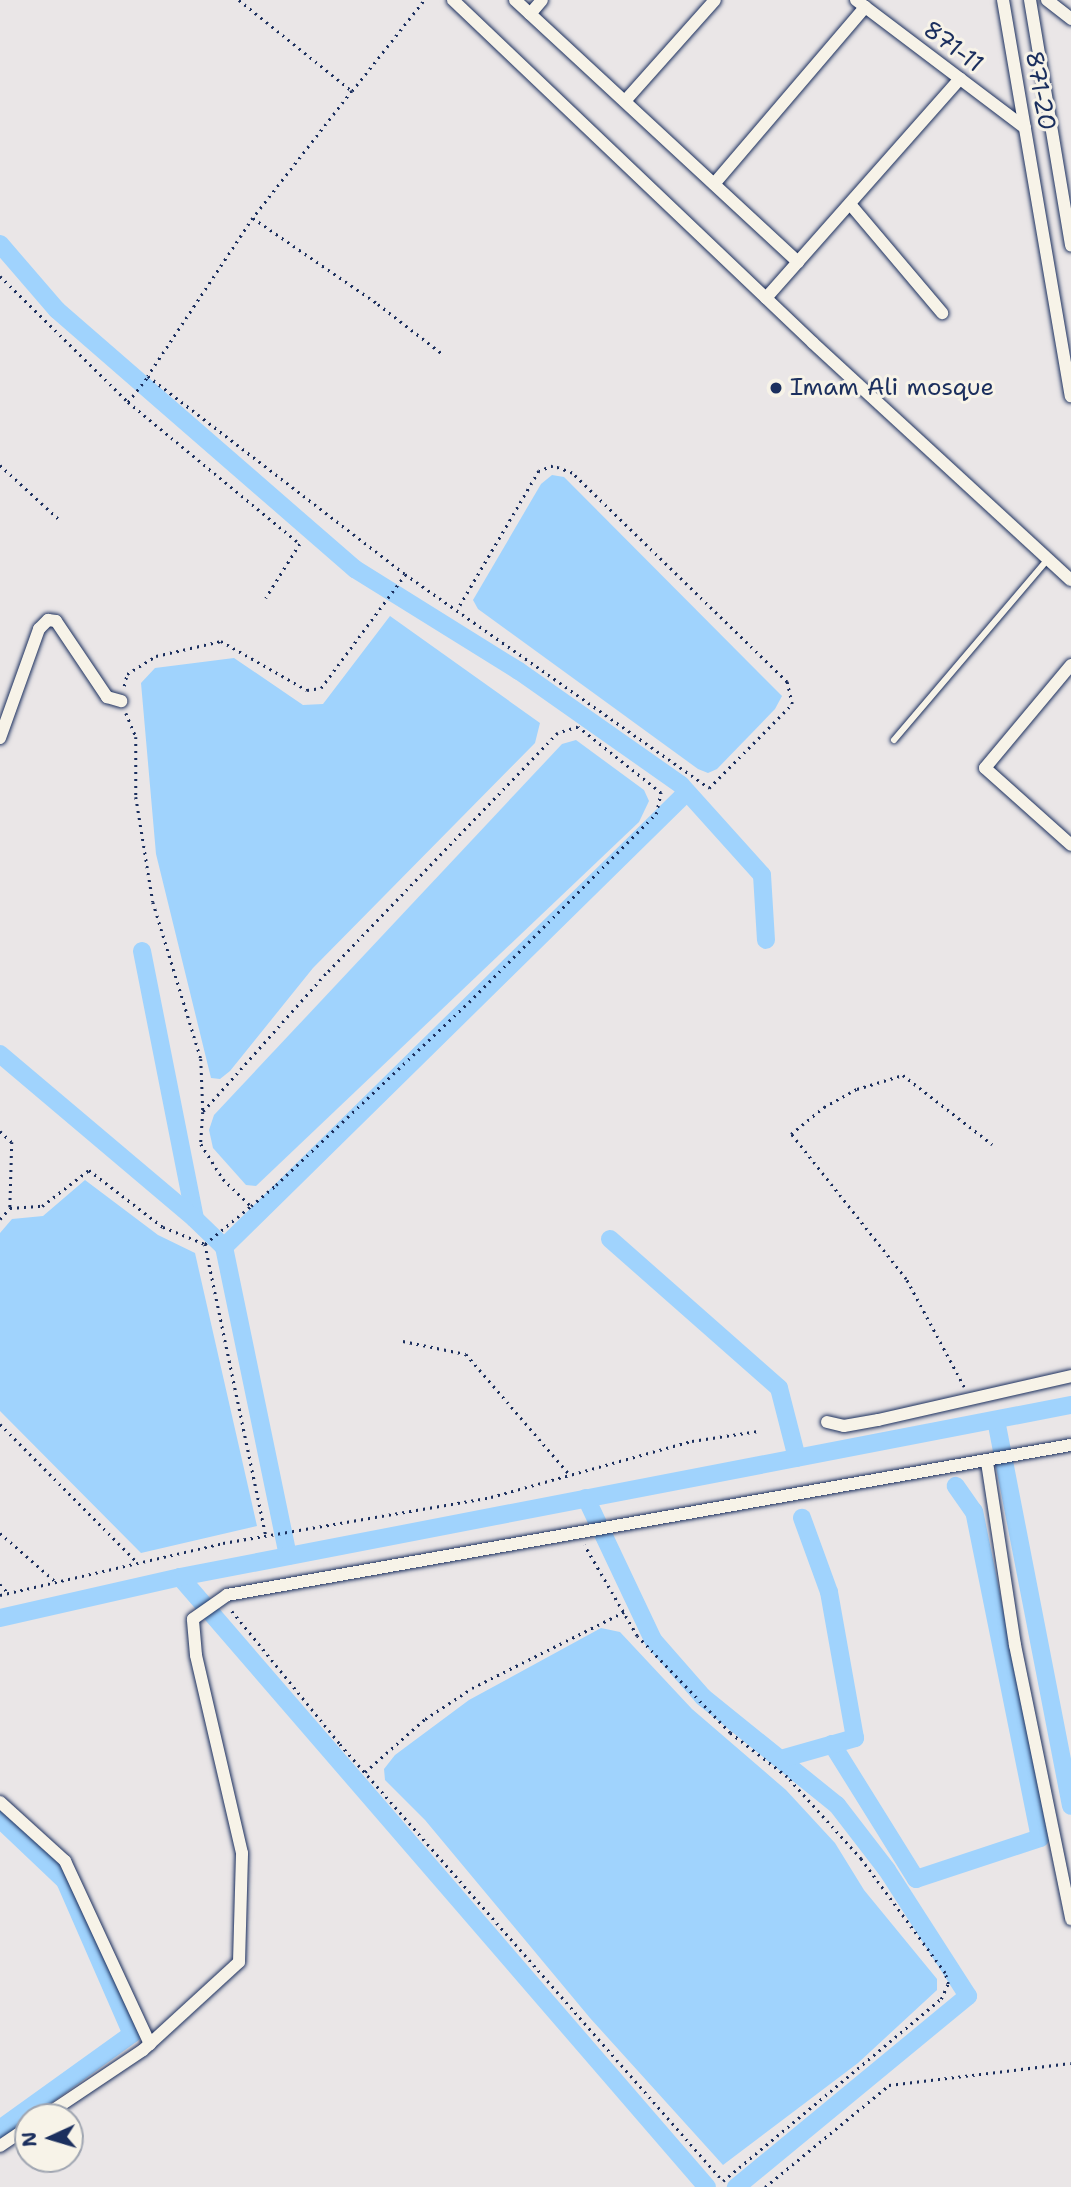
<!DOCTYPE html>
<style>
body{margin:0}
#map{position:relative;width:1071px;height:2187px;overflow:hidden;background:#eae6e7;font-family:"Shantell Sans",sans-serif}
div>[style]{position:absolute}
.water>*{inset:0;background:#a0d3fd}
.canal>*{height:18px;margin:-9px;padding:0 9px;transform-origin:9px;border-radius:9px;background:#a0d3fd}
.path>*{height:2.5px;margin-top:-1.25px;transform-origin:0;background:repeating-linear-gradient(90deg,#1b2f5e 0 2px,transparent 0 7px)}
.roads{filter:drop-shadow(0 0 2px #1b2f5e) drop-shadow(0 0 2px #1b2f5e)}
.service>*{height:6px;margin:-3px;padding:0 3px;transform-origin:3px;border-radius:3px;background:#f7f3e8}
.minor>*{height:12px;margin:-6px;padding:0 6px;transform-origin:6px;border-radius:6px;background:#f7f3e8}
.dots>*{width:19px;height:19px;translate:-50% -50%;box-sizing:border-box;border:4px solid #f7f3e8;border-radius:50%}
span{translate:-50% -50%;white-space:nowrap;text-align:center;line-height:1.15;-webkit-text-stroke:6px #f7f3e8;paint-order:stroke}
.street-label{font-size:24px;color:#1b2f5e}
.poi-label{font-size:24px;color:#1b2f5e}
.left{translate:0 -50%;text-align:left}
.north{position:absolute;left:14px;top:2103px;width:70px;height:70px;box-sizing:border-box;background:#f7f3e8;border:2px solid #9fa5b1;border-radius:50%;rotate:266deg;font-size:19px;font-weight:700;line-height:28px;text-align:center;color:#1b2f5e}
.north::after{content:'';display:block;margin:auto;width:24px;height:32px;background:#1b2f5e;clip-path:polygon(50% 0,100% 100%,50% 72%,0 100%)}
</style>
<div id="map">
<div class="water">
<i style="clip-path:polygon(552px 475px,564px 477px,782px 696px,775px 709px,717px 769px,708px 773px,698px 769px,478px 609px,473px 600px,541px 484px)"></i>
<i style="clip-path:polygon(390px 616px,540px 723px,535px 743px,313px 968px,230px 1071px,220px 1079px,211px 1078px,156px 854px,141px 683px,155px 668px,234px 658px,303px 705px,323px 704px)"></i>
<i style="clip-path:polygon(576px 740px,644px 790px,649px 801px,639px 822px,256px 1186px,246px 1185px,213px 1148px,209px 1130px,214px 1115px,562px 744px)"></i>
<i style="clip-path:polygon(85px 1180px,158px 1235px,195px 1253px,257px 1526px,141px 1553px,0 1411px,0 1233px,12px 1219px,43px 1216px)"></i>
<i style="clip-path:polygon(601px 1628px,620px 1632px,692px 1709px,786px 1790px,835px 1843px,864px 1890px,937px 1979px,937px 1990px,858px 2063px,723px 2165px,590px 2018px,425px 1820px,385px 1780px,384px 1769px,395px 1755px,469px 1700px)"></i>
</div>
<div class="canal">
<i style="left:0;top:244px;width:87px;rotate:49.2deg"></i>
<i style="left:57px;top:310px;width:395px;rotate:41deg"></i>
<i style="left:355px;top:569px;width:193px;rotate:31.9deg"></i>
<i style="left:519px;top:671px;width:198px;rotate:35.1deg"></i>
<i style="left:681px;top:785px;width:121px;rotate:48deg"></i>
<i style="left:762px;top:875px;width:65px;rotate:86.5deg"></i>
<i style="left:142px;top:951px;width:273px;rotate:78.8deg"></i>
<i style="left:195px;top:1219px;width:40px;rotate:44deg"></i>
<i style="left:0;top:1054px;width:255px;rotate:40.2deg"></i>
<i style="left:610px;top:1239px;width:225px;rotate:41.4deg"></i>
<i style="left:779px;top:1388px;width:72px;rotate:75.6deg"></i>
<i style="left:996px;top:1420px;width:393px;rotate:79deg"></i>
<i style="left:586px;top:1498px;width:157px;rotate:64.7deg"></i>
<i style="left:653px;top:1640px;width:76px;rotate:48.7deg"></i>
<i style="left:703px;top:1697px;width:172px;rotate:38.9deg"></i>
<i style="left:837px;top:1805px;width:82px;rotate:52.4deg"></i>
<i style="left:887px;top:1870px;width:150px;rotate:57.3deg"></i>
<i style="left:968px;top:1996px;width:301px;rotate:140.5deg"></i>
<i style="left:288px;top:1556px;width:316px;rotate:-101.7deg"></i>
<i style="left:224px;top:1247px;width:649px;rotate:-44.5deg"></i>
<i style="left:180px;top:1577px;width:806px;rotate:49.18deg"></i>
<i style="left:0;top:1618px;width:185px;rotate:-12.8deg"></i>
<i style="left:180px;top:1577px;width:907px;rotate:-10.93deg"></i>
<i style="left:832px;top:1744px;width:159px;rotate:58.1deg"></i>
<i style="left:916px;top:1879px;width:131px;rotate:-18.3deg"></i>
<i style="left:1040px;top:1838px;width:333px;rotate:-101.4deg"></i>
<i style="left:974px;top:1512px;width:32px;rotate:-125deg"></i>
<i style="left:781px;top:1759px;width:77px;rotate:-15.8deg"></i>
<i style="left:855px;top:1738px;width:148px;rotate:-100.1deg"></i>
<i style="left:829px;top:1592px;width:79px;rotate:-110deg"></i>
<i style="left:0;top:1819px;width:90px;rotate:43.6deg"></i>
<i style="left:65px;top:1881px;width:167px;rotate:66.4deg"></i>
<i style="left:132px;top:2034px;width:163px;rotate:144.3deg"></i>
</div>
<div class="path">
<i style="left:239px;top:0;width:145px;rotate:38.8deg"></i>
<i style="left:352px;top:91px;width:161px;rotate:127.9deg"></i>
<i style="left:253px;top:218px;width:190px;rotate:123.6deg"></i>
<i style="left:148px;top:376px;width:324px;rotate:37.6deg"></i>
<i style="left:405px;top:574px;width:372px;rotate:35.1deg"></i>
<i style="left:709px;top:788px;width:118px;rotate:-45.3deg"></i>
<i style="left:792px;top:704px;width:23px;rotate:-103deg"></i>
<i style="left:787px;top:682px;width:300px;rotate:-135.8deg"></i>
<i style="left:572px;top:473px;width:20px;rotate:-160deg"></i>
<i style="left:553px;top:466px;width:15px;rotate:160deg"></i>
<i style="left:539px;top:471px;width:160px;rotate:120.4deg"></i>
<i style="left:352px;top:91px;width:116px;rotate:-51.6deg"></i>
<i style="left:253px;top:218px;width:152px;rotate:34.5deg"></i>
<i style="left:378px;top:304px;width:83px;rotate:37.7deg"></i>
<i style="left:0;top:276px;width:180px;rotate:44.5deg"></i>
<i style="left:128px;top:402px;width:33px;rotate:-52deg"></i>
<i style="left:128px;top:402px;width:223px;rotate:39.5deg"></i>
<i style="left:300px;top:544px;width:64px;rotate:122.2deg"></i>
<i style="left:0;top:465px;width:83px;rotate:42.6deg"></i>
<i style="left:124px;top:686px;width:12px;rotate:-76deg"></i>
<i style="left:127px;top:674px;width:34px;rotate:-32deg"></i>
<i style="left:156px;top:656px;width:67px;rotate:-13deg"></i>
<i style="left:221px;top:641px;width:99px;rotate:29.7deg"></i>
<i style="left:307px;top:690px;width:14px;rotate:-8deg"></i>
<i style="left:321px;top:688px;width:141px;rotate:-53.4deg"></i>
<i style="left:126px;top:713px;width:26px;rotate:67deg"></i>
<i style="left:136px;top:737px;width:60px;rotate:90deg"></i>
<i style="left:136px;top:797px;width:106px;rotate:80.8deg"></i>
<i style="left:153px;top:902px;width:164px;rotate:73deg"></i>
<i style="left:201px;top:1059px;width:53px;rotate:87.8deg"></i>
<i style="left:0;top:1131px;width:16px;rotate:43deg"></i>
<i style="left:12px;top:1142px;width:66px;rotate:91.7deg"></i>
<i style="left:0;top:1219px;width:15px;rotate:-48deg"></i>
<i style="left:10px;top:1208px;width:32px;rotate:-4deg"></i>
<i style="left:42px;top:1206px;width:59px;rotate:-37.5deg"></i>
<i style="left:89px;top:1170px;width:93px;rotate:37.6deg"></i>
<i style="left:163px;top:1227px;width:45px;rotate:22deg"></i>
<i style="left:205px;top:1244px;width:298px;rotate:78.2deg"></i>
<i style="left:205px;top:1244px;width:60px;rotate:-39.6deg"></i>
<i style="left:251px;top:1206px;width:33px;rotate:-40deg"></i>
<i style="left:276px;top:1185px;width:266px;rotate:-43.5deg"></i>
<i style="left:469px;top:1002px;width:265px;rotate:-45.2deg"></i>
<i style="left:656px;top:814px;width:22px;rotate:-77deg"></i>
<i style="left:661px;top:793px;width:106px;rotate:-141.5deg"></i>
<i style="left:578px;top:727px;width:21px;rotate:163deg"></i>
<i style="left:558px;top:733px;width:335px;rotate:133.9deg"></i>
<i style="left:326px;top:974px;width:185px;rotate:131.7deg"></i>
<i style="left:203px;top:1112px;width:32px;rotate:94deg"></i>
<i style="left:201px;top:1144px;width:41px;rotate:57.8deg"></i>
<i style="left:223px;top:1179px;width:39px;rotate:44deg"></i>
<i style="left:403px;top:1341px;width:64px;rotate:11.7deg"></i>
<i style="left:466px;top:1354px;width:160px;rotate:49.3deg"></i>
<i style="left:964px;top:1387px;width:123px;rotate:-118.2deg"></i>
<i style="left:906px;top:1279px;width:185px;rotate:-128.4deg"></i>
<i style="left:791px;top:1134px;width:43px;rotate:-39.3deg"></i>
<i style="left:824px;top:1107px;width:38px;rotate:-29deg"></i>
<i style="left:857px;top:1089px;width:48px;rotate:-16.9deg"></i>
<i style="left:903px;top:1075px;width:113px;rotate:37.8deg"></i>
<i style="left:0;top:1424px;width:196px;rotate:45.2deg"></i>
<i style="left:0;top:1533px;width:74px;rotate:41.2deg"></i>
<i style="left:0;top:1584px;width:12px;rotate:48deg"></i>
<i style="left:0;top:1595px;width:229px;rotate:-13.1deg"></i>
<i style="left:223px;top:1543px;width:272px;rotate:-9.7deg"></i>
<i style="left:491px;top:1497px;width:209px;rotate:-15.6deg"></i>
<i style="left:692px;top:1441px;width:67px;rotate:-8.6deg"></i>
<i style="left:232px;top:1611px;width:171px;rotate:50.9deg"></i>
<i style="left:340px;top:1744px;width:581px;rotate:48.77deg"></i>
<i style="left:723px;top:2181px;width:284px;rotate:-39.9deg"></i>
<i style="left:941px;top:1999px;width:17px;rotate:-65deg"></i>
<i style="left:948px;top:1984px;width:11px;rotate:-105deg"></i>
<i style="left:945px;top:1973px;width:142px;rotate:-126.4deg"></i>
<i style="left:861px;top:1859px;width:110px;rotate:-132.1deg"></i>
<i style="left:787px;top:1777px;width:72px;rotate:-142.3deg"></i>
<i style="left:730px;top:1733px;width:134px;rotate:-133.8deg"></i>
<i style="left:637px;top:1636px;width:105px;rotate:-120.2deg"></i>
<i style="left:365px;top:1772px;width:80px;rotate:-41.5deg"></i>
<i style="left:425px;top:1719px;width:56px;rotate:-33.4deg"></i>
<i style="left:472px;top:1688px;width:170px;rotate:-26.6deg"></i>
<i style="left:765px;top:2187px;width:161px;rotate:-39.4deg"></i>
<i style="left:889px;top:2085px;width:183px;rotate:-6.9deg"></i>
</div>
<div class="roads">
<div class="service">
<i style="left:894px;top:740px;width:238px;rotate:-49.6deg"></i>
</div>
<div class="minor">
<i style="left:453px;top:0;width:497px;rotate:43.6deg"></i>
<i style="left:813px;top:343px;width:350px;rotate:42.6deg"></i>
<i style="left:515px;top:0;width:386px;rotate:42.8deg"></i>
<i style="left:856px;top:0;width:212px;rotate:37.1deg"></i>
<i style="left:1003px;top:0;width:402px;rotate:80.3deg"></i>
<i style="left:1030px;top:0;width:249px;rotate:80.5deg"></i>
<i style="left:1047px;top:0;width:31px;rotate:38deg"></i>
<i style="left:530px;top:14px;width:18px;rotate:-49deg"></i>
<i style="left:625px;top:101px;width:135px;rotate:-48.3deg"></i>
<i style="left:714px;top:184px;width:233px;rotate:-49.5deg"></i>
<i style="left:850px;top:204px;width:143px;rotate:49.8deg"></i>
<i style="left:766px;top:298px;width:293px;rotate:-48.5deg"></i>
<i style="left:1071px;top:665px;width:134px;rotate:129.9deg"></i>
<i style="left:985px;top:768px;width:115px;rotate:41.8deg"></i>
<i style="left:0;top:738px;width:116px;rotate:-70.3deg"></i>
<i style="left:39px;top:629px;width:13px;rotate:-45deg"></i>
<i style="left:48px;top:620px;width:8px;rotate:7deg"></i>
<i style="left:56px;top:621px;width:92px;rotate:56.1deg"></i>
<i style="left:107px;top:697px;width:15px;rotate:16deg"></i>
<i style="left:827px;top:1422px;width:17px;rotate:13deg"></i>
<i style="left:844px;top:1426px;width:35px;rotate:-10deg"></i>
<i style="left:878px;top:1420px;width:198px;rotate:-12.8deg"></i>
<i style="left:987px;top:1462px;width:185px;rotate:81.3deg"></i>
<i style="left:1015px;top:1645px;width:280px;rotate:78.4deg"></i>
<i style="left:0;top:1802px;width:88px;rotate:42.2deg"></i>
<i style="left:65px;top:1861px;width:202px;rotate:65.1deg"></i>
<i style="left:43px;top:2117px;width:120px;rotate:-33.8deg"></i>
<i style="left:143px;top:2050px;width:130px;rotate:-42.5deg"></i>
<i style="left:239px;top:1962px;width:109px;rotate:-88.4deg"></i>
<i style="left:242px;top:1853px;width:203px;rotate:-103.1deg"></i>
<i style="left:196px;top:1655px;width:36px;rotate:-95deg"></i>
<i style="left:193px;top:1619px;width:42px;rotate:-35.2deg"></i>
<i style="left:227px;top:1595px;width:857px;rotate:-10.08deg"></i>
<i style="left:0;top:2146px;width:34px;rotate:-34deg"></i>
</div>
</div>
<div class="dots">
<i style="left:776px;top:388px;background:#1b2f5e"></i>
</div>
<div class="street-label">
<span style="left:953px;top:47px;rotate:37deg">871-11</span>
<span style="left:1040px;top:91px;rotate:80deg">871-20</span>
</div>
<div class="poi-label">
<span class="left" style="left:790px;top:388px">Imam Ali mosque</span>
</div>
<div class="north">N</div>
</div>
